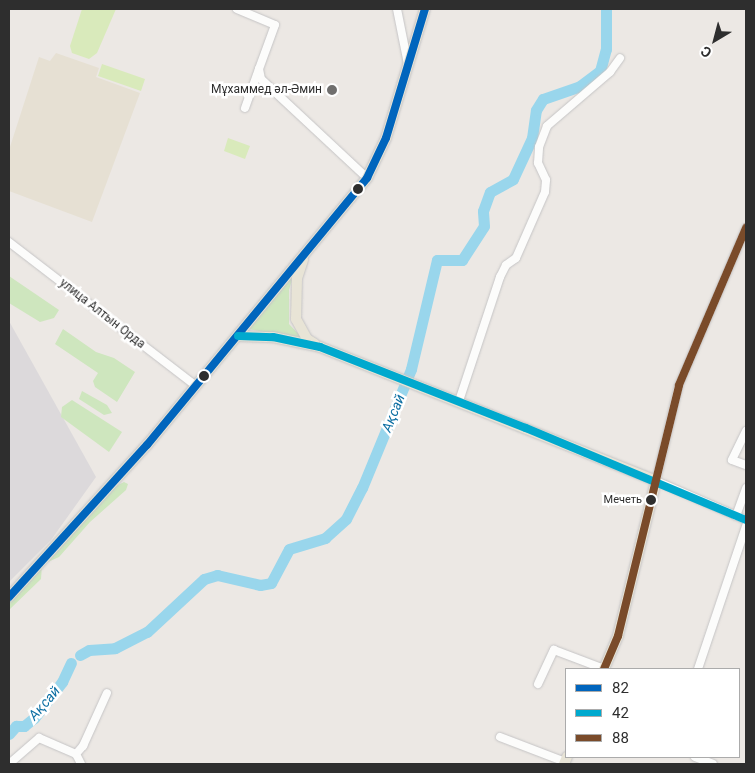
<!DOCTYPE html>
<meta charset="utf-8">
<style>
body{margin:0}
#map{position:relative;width:755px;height:773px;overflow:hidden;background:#ece8e4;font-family:Roboto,sans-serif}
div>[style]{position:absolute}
.industrial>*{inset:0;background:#dcd9db}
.education>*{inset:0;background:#e6e0d3}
.green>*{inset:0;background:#cee6be}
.pitch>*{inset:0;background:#d9eabb}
.river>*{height:11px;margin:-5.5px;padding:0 5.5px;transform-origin:5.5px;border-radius:5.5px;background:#99d6ec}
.roads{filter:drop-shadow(0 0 1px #c5c4c5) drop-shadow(0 0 1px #c5c4c5)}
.minor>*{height:8px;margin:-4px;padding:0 4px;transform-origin:4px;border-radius:4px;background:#fcfcfb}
.major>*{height:10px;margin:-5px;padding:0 5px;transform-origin:5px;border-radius:5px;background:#e8e4d6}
.bus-1>*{height:8px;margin:-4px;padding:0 4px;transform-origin:4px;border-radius:4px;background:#0065bd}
.bus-2>*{height:8px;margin:-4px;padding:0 4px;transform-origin:4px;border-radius:4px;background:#00a9ce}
.bus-3>*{height:8px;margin:-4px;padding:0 4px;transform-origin:4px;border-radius:4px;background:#7a4b2a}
.dots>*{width:14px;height:14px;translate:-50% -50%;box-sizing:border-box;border:2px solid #fff;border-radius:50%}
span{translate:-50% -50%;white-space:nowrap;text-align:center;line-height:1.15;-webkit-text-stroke:5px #fff;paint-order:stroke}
.bus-label{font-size:11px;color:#2e2e2e}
.right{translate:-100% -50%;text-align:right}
.poi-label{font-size:12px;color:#2e2e2e}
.street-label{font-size:12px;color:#2e2e2e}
.water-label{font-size:14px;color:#0d6fa3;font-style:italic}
.frame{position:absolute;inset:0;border:10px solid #2e2e2e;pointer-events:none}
.legend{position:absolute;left:565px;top:668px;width:175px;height:90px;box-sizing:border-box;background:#fff;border:1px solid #ababab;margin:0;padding:6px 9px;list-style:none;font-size:15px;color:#2e2e2e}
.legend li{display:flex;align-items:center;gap:10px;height:25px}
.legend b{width:25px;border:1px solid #ababab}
.north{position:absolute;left:690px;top:15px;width:50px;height:50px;-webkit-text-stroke:4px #fff;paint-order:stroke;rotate:217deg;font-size:14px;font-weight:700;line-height:20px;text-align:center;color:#2e2e2e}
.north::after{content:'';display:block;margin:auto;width:18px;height:22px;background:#2e2e2e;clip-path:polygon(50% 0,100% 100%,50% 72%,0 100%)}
</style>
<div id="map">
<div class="industrial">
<i style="clip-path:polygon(9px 321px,96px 477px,51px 540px,9px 582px)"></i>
</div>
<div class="education">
<i style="clip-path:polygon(56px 53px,99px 68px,96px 77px,140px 93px,92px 222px,9px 191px,9px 150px,39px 57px,50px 61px)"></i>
</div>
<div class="green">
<i style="clip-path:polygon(295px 270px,289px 290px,289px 324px,305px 341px,249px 329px)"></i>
<i style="clip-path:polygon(9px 276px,59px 310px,54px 318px,40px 322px,9px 303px)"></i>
<i style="clip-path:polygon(63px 329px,96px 352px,114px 358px,135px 372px,117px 402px,95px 387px,93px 381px,98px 373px,55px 344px)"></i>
<i style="clip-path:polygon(82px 391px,107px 405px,112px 413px,104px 415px,79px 399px)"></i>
<i style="clip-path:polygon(72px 400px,122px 432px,109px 452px,61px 417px,62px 407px)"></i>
<i style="clip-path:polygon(124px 482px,128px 484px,126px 490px,90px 522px,59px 557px,48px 562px,93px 509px,116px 486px)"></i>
<i style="clip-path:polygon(42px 565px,41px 579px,9px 610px,9px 600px)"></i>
</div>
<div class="pitch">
<i style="clip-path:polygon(82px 9px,116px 9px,97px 53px,89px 59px,72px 53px,70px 46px)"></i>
<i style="clip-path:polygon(102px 64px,145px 79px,141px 91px,98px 76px)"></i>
<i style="clip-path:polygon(228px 138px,250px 146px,245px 159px,224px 151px)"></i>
</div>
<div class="river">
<i style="left:80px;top:655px;width:10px;rotate:-29deg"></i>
<i style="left:89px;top:650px;width:26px;rotate:-4deg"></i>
<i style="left:115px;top:648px;width:36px;rotate:-27deg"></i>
<i style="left:147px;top:632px;width:78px;rotate:-42.9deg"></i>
<i style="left:204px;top:579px;width:14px;rotate:-17deg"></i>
<i style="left:217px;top:575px;width:44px;rotate:13.1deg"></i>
<i style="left:260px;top:585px;width:11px;rotate:-10deg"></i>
<i style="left:271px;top:583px;width:38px;rotate:-62deg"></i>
<i style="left:289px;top:549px;width:38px;rotate:-17deg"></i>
<i style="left:325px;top:538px;width:28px;rotate:-42deg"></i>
<i style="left:346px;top:519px;width:35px;rotate:-63deg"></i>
<i style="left:362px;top:488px;width:129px;rotate:-67.6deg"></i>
<i style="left:411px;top:369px;width:112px;rotate:-76.6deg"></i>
<i style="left:437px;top:260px;width:25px"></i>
<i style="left:462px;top:260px;width:40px;rotate:-57.1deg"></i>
<i style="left:484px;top:226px;width:15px;rotate:-94deg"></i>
<i style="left:483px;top:211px;width:20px;rotate:-70deg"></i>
<i style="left:490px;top:192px;width:26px;rotate:-29deg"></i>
<i style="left:513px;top:179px;width:45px;rotate:-65.1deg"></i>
<i style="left:532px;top:138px;width:28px;rotate:-82deg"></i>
<i style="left:536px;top:110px;width:13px;rotate:-58deg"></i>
<i style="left:543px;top:99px;width:39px;rotate:-19deg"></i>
<i style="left:580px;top:86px;width:25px;rotate:-37deg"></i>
<i style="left:600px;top:71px;width:23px;rotate:-75deg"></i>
<i style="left:606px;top:49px;width:40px;rotate:-90deg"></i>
<i style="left:9px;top:734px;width:11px;rotate:-49deg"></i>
<i style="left:16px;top:726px;width:8px"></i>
<i style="left:24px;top:726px;width:13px;rotate:-39deg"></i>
<i style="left:34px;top:718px;width:46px;rotate:-52.1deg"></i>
<i style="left:62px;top:682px;width:21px;rotate:-65deg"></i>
</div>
<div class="roads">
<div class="minor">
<i style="left:237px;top:9px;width:41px;rotate:22.8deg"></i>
<i style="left:275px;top:25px;width:47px;rotate:110deg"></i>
<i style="left:259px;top:69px;width:10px;rotate:79deg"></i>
<i style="left:261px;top:79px;width:145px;rotate:43deg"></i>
<i style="left:397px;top:9px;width:56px;rotate:78.7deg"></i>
<i style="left:245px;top:108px;width:41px;rotate:-70.3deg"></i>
<i style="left:746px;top:228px;width:171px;rotate:113.1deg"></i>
<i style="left:679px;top:385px;width:99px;rotate:103.5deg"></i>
<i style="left:656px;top:481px;width:98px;rotate:23.4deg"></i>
<i style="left:9px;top:242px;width:236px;rotate:37.6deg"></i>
<i style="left:459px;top:401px;width:131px;rotate:-71.7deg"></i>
<i style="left:500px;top:277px;width:13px;rotate:-63deg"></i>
<i style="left:506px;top:265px;width:12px;rotate:-35deg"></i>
<i style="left:516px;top:258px;width:72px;rotate:-66.3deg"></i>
<i style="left:545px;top:192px;width:12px;rotate:-85deg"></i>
<i style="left:546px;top:180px;width:19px;rotate:-115deg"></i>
<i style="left:538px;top:163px;width:16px;rotate:-86deg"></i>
<i style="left:539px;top:147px;width:22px;rotate:-69deg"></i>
<i style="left:547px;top:126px;width:83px;rotate:-40.6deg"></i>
<i style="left:610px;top:72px;width:17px;rotate:-54deg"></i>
<i style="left:746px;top:431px;width:32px;rotate:116deg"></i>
<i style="left:732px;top:460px;width:15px;rotate:20deg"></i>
<i style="left:736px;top:516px;width:30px;rotate:-70deg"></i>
<i style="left:698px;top:669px;width:151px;rotate:-71.4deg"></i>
<i style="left:538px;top:684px;width:38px;rotate:-65deg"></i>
<i style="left:554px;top:650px;width:53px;rotate:20.8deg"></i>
<i style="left:500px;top:737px;width:70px;rotate:21deg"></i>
<i style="left:76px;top:754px;width:11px;rotate:63deg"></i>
<i style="left:695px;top:757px;width:19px;rotate:21deg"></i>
<i style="left:9px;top:764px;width:40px;rotate:-41deg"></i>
<i style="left:39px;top:738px;width:40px;rotate:23.4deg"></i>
<i style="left:76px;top:754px;width:11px;rotate:-49deg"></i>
<i style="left:83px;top:746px;width:58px;rotate:-65.6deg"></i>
</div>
<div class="major">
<i style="left:303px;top:260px;width:20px;rotate:108deg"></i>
<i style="left:297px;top:279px;width:40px;rotate:91.4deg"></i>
<i style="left:296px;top:319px;width:23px;rotate:61deg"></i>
<i style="left:307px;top:339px;width:9px;rotate:32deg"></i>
<i style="left:238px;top:336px;width:35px;rotate:2deg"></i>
<i style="left:273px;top:337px;width:48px;rotate:12deg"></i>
<i style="left:320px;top:347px;width:362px;rotate:21.7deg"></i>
<i style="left:656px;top:481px;width:160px;rotate:103.8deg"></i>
<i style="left:618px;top:636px;width:36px;rotate:113deg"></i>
<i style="left:9px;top:597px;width:205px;rotate:-47.8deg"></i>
<i style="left:147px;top:445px;width:346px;rotate:-50.5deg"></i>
<i style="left:367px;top:178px;width:44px;rotate:-64.6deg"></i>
<i style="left:386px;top:138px;width:135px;rotate:-73.2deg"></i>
<i style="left:564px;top:764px;width:8px;rotate:-67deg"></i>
</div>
</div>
<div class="bus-1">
<i style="left:9px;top:597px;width:205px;rotate:-47.8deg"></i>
<i style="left:147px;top:445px;width:346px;rotate:-50.5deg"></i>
<i style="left:367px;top:178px;width:44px;rotate:-64.6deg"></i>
<i style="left:386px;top:138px;width:135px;rotate:-73.2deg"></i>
</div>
<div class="bus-2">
<i style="left:238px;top:336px;width:35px;rotate:2deg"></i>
<i style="left:273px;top:337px;width:48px;rotate:12deg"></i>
<i style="left:320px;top:347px;width:221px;rotate:21.5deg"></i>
<i style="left:526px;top:428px;width:238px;rotate:22.7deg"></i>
</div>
<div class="bus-3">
<i style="left:604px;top:669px;width:36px;rotate:-67deg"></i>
<i style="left:618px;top:636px;width:258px;rotate:-76.3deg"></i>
<i style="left:679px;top:385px;width:171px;rotate:-66.9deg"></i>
</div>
<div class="dots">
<i style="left:332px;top:90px;background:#706f6e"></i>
<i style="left:358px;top:189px;background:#2e2e2e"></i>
<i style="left:204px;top:376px;background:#2e2e2e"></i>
<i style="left:651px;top:500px;background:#2e2e2e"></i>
</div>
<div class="bus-label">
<span class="right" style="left:642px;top:500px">Мечеть</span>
</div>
<div class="poi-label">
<span class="right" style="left:322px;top:90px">Мұхаммед әл-Әмин</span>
</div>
<div class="street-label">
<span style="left:102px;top:314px;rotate:38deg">улица Алтын Орда</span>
</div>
<div class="water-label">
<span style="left:393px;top:413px;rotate:-68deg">Ақсай</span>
<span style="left:44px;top:703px;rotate:-49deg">Ақсай</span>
</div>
<div class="frame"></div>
<ul class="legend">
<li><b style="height:6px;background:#0065bd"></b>82</li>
<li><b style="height:6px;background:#00a9ce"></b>42</li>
<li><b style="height:6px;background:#7a4b2a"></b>88</li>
</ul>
<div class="north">С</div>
</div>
